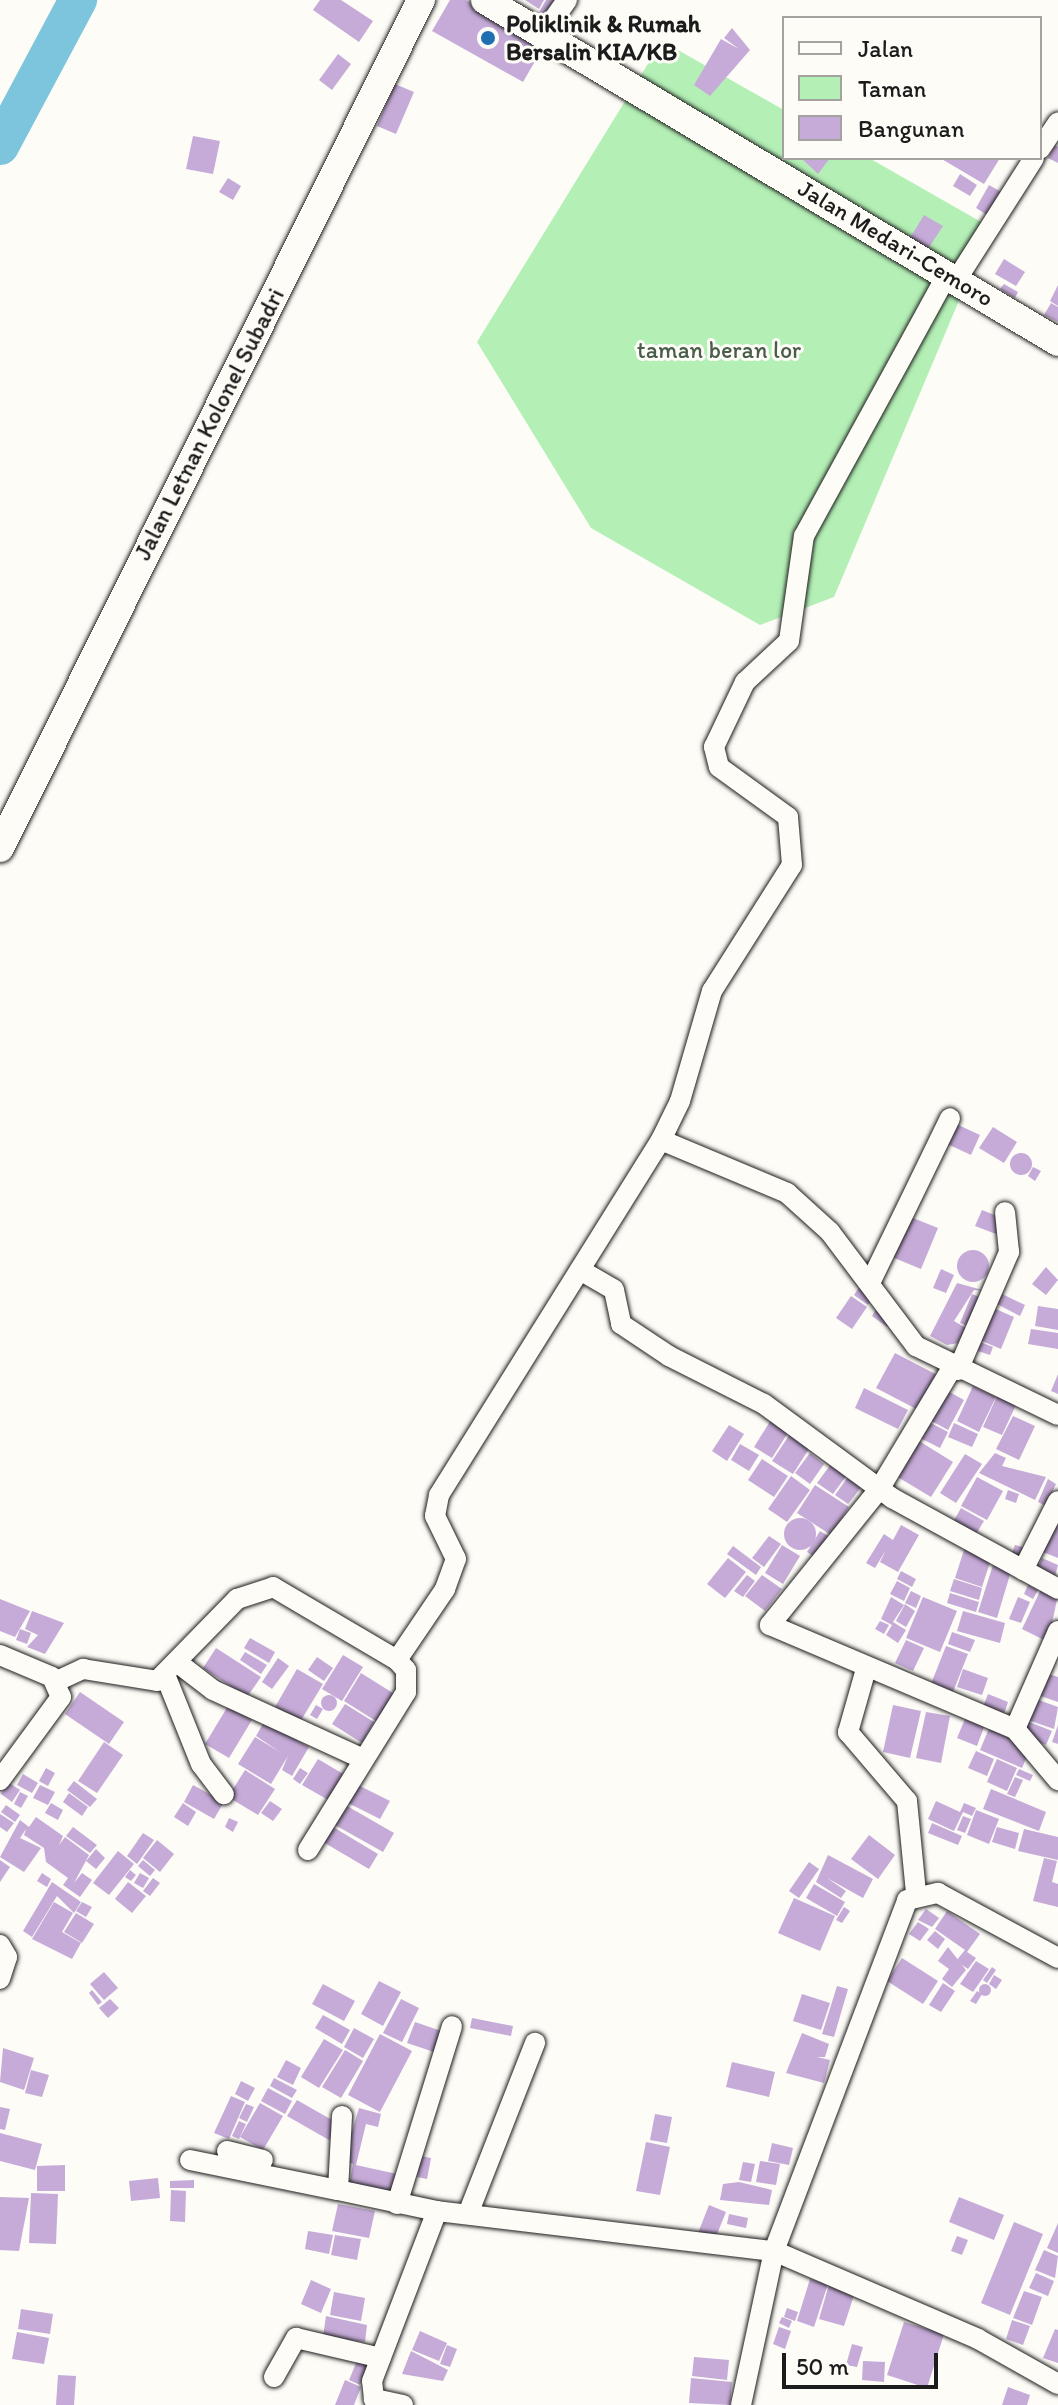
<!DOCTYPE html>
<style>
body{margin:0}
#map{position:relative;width:1058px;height:2405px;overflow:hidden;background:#fdfcf7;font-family:Itim,sans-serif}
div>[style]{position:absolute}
.green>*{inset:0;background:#b4f0b6}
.river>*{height:38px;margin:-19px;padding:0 19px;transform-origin:19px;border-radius:19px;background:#7cc5dd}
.building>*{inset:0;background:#c6abd8}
.round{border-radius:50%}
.roads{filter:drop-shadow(0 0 2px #1c1c1c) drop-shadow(0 0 2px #1c1c1c)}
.street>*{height:20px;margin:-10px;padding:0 10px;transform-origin:10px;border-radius:10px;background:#fdfcf7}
.secondary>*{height:28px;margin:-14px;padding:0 14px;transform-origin:14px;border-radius:14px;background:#fdfcf7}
.dots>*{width:22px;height:22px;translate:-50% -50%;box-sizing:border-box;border:4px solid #fdfcf7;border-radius:50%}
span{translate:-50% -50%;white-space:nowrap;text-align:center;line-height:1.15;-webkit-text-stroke:6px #fdfcf7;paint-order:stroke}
.poi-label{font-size:24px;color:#1c1c1c;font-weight:700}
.left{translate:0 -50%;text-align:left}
.street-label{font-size:24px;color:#1c1c1c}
.park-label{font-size:24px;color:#4a5c4a}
.legend{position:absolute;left:782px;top:16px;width:260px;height:144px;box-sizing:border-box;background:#fdfcf7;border:2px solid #a3a29f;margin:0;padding:10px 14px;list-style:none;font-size:24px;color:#1c1c1c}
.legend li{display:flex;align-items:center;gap:16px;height:40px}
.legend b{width:40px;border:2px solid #a3a29f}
.scale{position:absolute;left:782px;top:2353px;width:156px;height:36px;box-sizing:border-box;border:4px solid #1c1c1c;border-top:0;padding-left:10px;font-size:24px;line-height:28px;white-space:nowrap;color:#1c1c1c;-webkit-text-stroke:6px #fdfcf7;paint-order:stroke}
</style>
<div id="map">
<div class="green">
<i style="clip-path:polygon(662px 41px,784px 110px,784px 158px,869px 158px,990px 227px,834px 597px,760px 625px,591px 528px,477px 342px)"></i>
</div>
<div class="river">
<i style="left:0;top:146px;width:166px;rotate:-61.9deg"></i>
</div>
<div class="building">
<i style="clip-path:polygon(320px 0,341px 0,373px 21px,359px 42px,313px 10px)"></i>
<i style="clip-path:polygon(450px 0,466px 0,545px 44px,523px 82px,432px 31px)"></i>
<i style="clip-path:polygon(525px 0,544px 0,539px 9px)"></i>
<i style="clip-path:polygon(546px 0,564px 0,551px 22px,538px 14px)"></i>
<i style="clip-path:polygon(732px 28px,750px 50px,710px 96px,694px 85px,721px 39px,739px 49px,724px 38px)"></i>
<i style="clip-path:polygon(338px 54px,351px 64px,332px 90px,319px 80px)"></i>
<i style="clip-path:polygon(395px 84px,414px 92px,396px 134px,377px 126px)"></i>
<i style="clip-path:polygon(193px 136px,220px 141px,213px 174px,186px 169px)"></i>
<i style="clip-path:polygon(1055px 145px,1058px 147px,1058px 163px,1048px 158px)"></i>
<i style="clip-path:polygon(801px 158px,830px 158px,818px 174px)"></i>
<i style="clip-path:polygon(940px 158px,1000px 158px,984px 184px)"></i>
<i style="clip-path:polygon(960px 174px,977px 185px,970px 196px,953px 186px)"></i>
<i style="clip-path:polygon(228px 178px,241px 186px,233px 200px,219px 192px)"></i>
<i style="clip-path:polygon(989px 185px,1003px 193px,990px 217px,976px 208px)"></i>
<i style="clip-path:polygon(924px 215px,943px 226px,928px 249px,910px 238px)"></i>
<i style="clip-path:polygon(1004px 259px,1025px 272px,1016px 286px,995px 274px)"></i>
<i style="clip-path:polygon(1004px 284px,1018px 292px,1015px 298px,1000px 289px)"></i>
<i style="clip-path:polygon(1058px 285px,1058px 306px,1050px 301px)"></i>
<i style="clip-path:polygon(1051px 303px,1058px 307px,1058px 322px,1044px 315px)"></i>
<i style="clip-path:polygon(954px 1123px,980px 1135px,971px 1155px,945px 1143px)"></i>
<i style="clip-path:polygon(993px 1127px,1017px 1142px,1004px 1163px,979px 1148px)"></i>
<i class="round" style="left:1010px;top:1153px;width:22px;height:22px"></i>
<i style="clip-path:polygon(1033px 1167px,1041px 1171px,1035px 1181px,1028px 1176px)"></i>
<i style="clip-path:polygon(982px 1210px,1002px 1218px,996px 1234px,975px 1226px)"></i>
<i style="clip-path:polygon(908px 1216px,938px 1228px,921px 1269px,892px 1257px)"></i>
<i class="round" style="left:957px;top:1250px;width:32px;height:32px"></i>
<i style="clip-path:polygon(1046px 1267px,1058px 1280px,1046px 1295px,1032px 1284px)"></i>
<i style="clip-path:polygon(941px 1269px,954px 1275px,946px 1293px,933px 1288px)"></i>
<i style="clip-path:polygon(957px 1283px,986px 1291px,974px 1290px,954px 1321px,966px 1328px,958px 1343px,947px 1345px,930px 1336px)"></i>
<i style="clip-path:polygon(860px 1286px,874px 1297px,868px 1305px,854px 1295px)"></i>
<i style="clip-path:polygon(1000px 1293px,1025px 1305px,1020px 1316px,995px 1303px)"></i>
<i style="clip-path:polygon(972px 1294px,987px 1300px,974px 1329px,960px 1323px)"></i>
<i style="clip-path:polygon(851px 1296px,867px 1307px,852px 1329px,836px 1318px)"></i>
<i style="clip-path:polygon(1038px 1306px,1058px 1309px,1058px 1330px,1035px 1326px)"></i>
<i style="clip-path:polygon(991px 1307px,1014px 1317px,1001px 1349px,977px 1339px)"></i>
<i style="clip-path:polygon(877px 1308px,892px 1318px,887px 1327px,872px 1316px)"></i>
<i style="clip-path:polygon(1031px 1329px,1058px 1333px,1058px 1349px,1028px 1344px)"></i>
<i style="clip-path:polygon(978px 1341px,993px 1347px,990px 1355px,975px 1350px)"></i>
<i style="clip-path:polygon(895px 1353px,943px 1378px,924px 1413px,876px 1388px)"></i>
<i style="clip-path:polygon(1058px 1374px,1058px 1394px,1051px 1391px)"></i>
<i style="clip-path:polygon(973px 1386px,996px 1397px,979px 1432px,957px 1421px)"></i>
<i style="clip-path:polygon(864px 1388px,908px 1410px,898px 1429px,855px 1408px)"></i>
<i style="clip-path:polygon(944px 1389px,964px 1400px,948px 1430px,928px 1419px)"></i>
<i style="clip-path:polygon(997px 1396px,1016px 1405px,1002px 1435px,983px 1427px)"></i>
<i style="clip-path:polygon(776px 1412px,794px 1423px,772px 1458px,754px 1447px)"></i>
<i style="clip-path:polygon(1013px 1416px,1035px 1426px,1019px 1460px,996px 1449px)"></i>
<i style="clip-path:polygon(927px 1421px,948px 1432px,940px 1448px,918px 1437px)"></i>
<i style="clip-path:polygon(954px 1423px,978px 1434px,972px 1447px,948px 1437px)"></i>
<i style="clip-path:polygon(729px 1425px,744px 1434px,727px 1461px,712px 1451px)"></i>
<i style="clip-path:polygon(792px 1431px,812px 1444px,793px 1474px,772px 1461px)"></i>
<i style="clip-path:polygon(919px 1441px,953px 1462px,931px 1497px,896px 1476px)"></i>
<i style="clip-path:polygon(740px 1444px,759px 1455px,749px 1471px,731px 1460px)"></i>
<i style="clip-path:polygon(810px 1453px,824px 1464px,810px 1484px,795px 1473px)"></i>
<i style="clip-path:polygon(995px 1453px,1006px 1458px,1002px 1466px,1046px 1477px,1035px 1500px,979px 1473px)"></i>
<i style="clip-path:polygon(965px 1454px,982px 1464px,956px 1503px,940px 1493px)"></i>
<i style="clip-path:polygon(762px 1459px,788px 1476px,774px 1497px,748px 1480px)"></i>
<i style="clip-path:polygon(834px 1460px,850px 1471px,833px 1494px,817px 1483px)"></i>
<i style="clip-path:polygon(852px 1471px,866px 1481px,848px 1504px,835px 1495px)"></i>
<i style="clip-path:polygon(791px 1476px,810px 1490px,787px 1522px,768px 1509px)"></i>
<i style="clip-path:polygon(977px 1477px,1003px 1491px,987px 1520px,961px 1506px)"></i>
<i style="clip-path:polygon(1048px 1479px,1056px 1484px,1046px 1506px,1038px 1502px)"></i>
<i style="clip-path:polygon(815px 1485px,849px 1507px,831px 1535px,797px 1513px)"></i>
<i style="clip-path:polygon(1008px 1490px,1019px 1494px,1016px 1503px,1005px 1499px)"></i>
<i style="clip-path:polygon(961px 1508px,984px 1521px,976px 1534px,953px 1522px)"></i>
<i style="clip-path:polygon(1058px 1517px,1058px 1558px,1043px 1552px)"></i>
<i class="round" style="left:784px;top:1518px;width:32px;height:32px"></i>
<i style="clip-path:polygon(901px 1525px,919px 1535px,898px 1572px,880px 1562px,886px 1550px,875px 1568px,866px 1563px,884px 1534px,893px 1540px)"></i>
<i style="clip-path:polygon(820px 1531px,830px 1537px,816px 1558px,807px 1552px)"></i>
<i style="clip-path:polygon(769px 1536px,781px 1544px,764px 1567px,752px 1558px)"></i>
<i style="clip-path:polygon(782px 1545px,800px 1556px,783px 1584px,765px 1573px)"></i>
<i style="clip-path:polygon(1015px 1545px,1026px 1548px,1022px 1559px,1011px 1556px)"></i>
<i style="clip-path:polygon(733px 1546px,761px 1567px,756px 1575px,727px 1554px)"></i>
<i style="clip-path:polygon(965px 1547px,992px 1556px,982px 1587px,955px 1578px)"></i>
<i style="clip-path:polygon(728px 1558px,746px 1572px,725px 1598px,707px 1584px)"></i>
<i style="clip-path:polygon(1042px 1558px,1058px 1565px,1054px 1580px,1036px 1573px)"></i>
<i style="clip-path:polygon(993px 1565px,1011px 1571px,997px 1618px,978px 1612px)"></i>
<i style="clip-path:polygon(901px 1571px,916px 1579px,912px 1587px,897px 1579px)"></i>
<i style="clip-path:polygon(747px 1575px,755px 1581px,743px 1597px,734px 1591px)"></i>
<i style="clip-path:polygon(762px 1575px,782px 1589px,765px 1611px,745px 1596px)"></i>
<i style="clip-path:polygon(954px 1579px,982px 1588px,979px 1600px,950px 1591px)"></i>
<i style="clip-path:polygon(897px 1581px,910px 1588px,904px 1601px,890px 1594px)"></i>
<i style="clip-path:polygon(1028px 1585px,1038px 1590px,1033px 1599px,1024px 1594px)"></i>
<i style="clip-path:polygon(1042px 1587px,1058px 1595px,1048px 1642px,1022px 1629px)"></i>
<i style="clip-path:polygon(911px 1591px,921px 1596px,916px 1608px,905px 1603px)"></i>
<i style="clip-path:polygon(950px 1593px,979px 1602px,976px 1612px,947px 1603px)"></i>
<i style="clip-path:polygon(891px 1597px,904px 1605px,893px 1622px,906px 1630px,898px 1643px,886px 1635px,892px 1625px,881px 1619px)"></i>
<i style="clip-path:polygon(923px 1597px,957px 1611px,940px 1652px,906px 1638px)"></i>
<i style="clip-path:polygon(1018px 1597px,1030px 1602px,1021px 1623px,1009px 1619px)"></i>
<i style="clip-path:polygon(0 1599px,30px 1611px,15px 1637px,0 1631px)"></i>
<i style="clip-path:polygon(905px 1604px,915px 1611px,906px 1627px,896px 1621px)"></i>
<i style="clip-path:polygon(32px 1611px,64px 1623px,45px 1654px,27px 1647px,38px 1635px,25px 1629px)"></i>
<i style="clip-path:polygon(963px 1611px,1005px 1623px,1000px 1643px,957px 1631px)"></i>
<i style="clip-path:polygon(880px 1621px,889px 1625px,884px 1634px,875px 1629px)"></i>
<i style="clip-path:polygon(20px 1629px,31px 1633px,27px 1644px,16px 1640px)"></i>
<i style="clip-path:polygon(952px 1632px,975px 1640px,970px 1652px,948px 1644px)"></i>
<i style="clip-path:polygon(250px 1638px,275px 1652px,269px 1663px,244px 1648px)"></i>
<i style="clip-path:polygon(906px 1640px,924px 1648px,913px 1671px,895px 1663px)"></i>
<i style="clip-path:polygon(946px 1646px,968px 1654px,951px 1697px,929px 1689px)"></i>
<i style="clip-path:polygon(216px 1648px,261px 1677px,247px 1697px,203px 1668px)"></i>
<i style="clip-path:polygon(245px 1652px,267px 1665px,261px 1674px,240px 1660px)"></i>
<i style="clip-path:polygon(343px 1655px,363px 1667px,342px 1701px,322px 1689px)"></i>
<i style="clip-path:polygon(317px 1657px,333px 1668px,324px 1681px,308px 1670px)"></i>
<i style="clip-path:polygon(278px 1658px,289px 1666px,272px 1689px,262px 1682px)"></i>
<i style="clip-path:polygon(297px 1669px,323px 1684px,300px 1722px,275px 1707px)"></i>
<i style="clip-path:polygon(963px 1669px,988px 1678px,982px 1695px,957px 1687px)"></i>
<i style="clip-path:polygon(1042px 1672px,1058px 1677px,1058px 1702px,1035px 1694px)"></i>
<i style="clip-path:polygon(361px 1673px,396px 1695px,379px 1723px,344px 1701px)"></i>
<i style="clip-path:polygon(80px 1692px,124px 1722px,109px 1744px,65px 1714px)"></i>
<i style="clip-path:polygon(988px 1694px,1008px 1702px,1004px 1714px,983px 1707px)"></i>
<i class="round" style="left:321px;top:1695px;width:16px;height:16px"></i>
<i style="clip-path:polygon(1033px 1698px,1058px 1707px,1054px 1729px,1025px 1719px)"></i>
<i style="clip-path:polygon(345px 1704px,374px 1722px,362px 1743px,332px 1724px)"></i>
<i style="clip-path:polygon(316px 1705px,323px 1709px,317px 1719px,310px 1715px)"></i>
<i style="clip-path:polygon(893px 1705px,921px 1711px,910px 1758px,883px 1752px)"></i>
<i style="clip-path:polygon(228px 1706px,252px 1720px,229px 1758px,205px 1744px)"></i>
<i style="clip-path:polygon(926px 1712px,950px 1716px,941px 1763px,916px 1758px)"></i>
<i style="clip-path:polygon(965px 1719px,984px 1727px,977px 1746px,957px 1738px)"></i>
<i style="clip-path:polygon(1027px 1721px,1052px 1731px,1046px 1745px,1021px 1736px)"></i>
<i style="clip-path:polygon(264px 1722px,309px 1747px,292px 1776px,282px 1770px,288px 1756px,271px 1784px,238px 1764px,255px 1737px,280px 1752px,256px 1736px)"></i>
<i style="clip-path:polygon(1058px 1725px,1058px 1744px,1052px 1742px)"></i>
<i style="clip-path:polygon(990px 1726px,1032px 1744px,1022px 1768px,980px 1750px)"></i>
<i style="clip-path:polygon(104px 1742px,123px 1755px,97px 1793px,78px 1781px)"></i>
<i style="clip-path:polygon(976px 1751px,994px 1759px,987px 1776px,968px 1768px)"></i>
<i style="clip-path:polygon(318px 1759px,345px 1775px,330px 1801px,302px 1785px)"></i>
<i style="clip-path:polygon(997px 1759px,1017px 1768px,1007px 1791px,987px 1782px)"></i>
<i style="clip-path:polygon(46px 1768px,55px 1773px,48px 1786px,39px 1781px)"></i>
<i style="clip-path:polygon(300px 1768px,308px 1773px,300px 1784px,293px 1779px)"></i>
<i style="clip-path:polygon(1019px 1769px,1033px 1775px,1030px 1781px,1016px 1775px)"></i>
<i style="clip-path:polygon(245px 1770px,275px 1789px,258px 1815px,228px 1797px)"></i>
<i style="clip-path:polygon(23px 1774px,38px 1783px,32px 1793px,17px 1785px)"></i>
<i style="clip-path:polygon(1015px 1777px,1023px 1780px,1015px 1797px,1007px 1794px)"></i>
<i style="clip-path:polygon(74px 1781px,97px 1799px,90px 1807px,67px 1790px)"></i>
<i style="clip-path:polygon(8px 1782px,20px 1790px,12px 1802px,1px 1794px)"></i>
<i style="clip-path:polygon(40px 1785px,55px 1792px,48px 1805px,33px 1798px)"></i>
<i style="clip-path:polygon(193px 1785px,224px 1802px,214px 1819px,184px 1802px)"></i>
<i style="clip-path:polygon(358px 1785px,390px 1801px,380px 1819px,348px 1803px)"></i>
<i style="clip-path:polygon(991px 1789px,1046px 1812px,1039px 1831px,983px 1809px)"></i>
<i style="clip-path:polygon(20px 1792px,28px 1796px,21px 1808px,14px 1804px)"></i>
<i style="clip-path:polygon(69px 1793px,88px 1807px,82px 1816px,63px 1802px)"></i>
<i style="clip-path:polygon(270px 1801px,282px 1809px,273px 1821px,261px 1813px)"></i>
<i style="clip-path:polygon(936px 1801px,960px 1812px,964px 1803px,976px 1808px,972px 1816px,963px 1812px,954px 1831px,928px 1819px)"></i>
<i style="clip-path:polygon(51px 1803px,63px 1810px,58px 1820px,45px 1813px)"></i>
<i style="clip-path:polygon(183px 1803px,196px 1812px,188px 1826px,174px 1817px)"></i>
<i style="clip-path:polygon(6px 1805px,20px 1815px,15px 1822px,1px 1812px)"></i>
<i style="clip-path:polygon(347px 1806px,394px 1833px,383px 1852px,335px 1825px)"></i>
<i style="clip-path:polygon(976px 1810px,999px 1819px,989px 1844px,967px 1835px)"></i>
<i style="clip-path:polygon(0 1814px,14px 1823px,7px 1832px,0 1827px)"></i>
<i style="clip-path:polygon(963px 1816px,971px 1819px,965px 1833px,957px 1830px)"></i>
<i style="clip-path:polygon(36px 1817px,63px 1836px,59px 1845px,65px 1837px,89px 1855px,74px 1883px,82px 1873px,92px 1880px,80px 1897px,63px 1885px,68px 1878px,46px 1862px,44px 1848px,24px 1835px,26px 1829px,20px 1838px,41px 1848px,24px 1872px,0 1857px,20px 1820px,29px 1827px)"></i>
<i style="clip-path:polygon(229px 1818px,238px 1822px,233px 1832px,225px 1827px)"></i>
<i style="clip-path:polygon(932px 1823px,962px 1836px,958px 1845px,928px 1833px)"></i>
<i style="clip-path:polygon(328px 1824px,378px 1854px,369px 1869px,318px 1839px)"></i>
<i style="clip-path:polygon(73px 1827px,97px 1845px,90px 1853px,66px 1836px)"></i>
<i style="clip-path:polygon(997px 1827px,1019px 1833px,1015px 1849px,992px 1842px)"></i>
<i style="clip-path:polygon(1024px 1829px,1058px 1837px,1058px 1860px,1018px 1851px)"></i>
<i style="clip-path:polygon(143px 1833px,154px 1840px,137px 1864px,127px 1856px)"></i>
<i style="clip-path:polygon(869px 1835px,895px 1855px,878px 1879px,851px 1859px)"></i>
<i style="clip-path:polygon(157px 1840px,174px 1854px,160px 1872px,143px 1858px)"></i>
<i style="clip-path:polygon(96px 1849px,105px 1858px,96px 1869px,86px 1861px)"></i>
<i style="clip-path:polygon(118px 1851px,134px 1864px,109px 1895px,93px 1883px)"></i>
<i style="clip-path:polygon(828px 1855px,873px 1879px,863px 1898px,827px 1878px,846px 1891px,841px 1898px,816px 1882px)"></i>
<i style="clip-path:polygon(1044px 1858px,1057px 1861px,1052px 1882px,1058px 1884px,1058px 1907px,1033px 1901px)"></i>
<i style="clip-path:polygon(0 1860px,10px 1867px,0 1882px)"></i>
<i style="clip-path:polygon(143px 1860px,155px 1870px,150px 1876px,138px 1866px)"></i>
<i style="clip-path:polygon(809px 1862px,819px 1869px,799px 1898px,789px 1891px)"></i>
<i style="clip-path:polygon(130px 1870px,136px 1875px,131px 1881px,125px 1877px)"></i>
<i style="clip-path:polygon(42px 1873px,51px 1879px,47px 1887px,37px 1881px)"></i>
<i style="clip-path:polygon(140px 1873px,149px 1878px,143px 1888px,134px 1883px)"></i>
<i style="clip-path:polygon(153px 1878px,160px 1883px,150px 1896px,143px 1891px)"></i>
<i style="clip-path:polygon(52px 1882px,81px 1902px,74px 1913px,57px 1896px,32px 1937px,23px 1931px)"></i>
<i style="clip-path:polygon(128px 1882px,146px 1896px,132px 1913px,115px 1899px)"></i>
<i style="clip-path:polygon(814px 1884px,845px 1902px,837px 1916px,806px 1898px)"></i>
<i style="clip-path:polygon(794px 1898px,835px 1916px,820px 1951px,778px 1933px)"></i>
<i style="clip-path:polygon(54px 1902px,73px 1913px,62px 1932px,81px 1943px,72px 1959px,32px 1939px)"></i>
<i style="clip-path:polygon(82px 1902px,92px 1907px,86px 1917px,76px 1911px)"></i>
<i style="clip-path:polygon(844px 1907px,850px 1911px,842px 1923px,836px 1920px)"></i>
<i style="clip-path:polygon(926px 1909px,939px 1918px,932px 1927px,918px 1920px)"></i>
<i style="clip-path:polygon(947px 1911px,980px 1934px,967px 1952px,976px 1958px,968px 1969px,956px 1961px,965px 1950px,935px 1929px)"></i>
<i style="clip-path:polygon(76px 1913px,94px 1924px,82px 1943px,64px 1932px)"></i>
<i style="clip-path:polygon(918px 1922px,929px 1929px,920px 1941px,909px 1934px)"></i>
<i style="clip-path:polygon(935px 1931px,945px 1939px,938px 1949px,927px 1940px)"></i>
<i style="clip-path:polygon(948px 1947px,966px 1970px,952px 1987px,942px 1979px,949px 1969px,938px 1961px)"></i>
<i style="clip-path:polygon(902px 1958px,938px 1981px,923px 2004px,887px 1981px)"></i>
<i style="clip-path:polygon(976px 1961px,989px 1969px,973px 1992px,960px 1984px)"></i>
<i style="clip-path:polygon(992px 1967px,996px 1970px,987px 1983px,983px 1980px)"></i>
<i style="clip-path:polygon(104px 1972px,118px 1988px,104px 2000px,90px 1984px)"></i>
<i style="clip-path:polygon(994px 1975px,1002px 1980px,996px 1989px,989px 1984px)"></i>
<i style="clip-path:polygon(379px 1981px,401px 1992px,383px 2026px,361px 2014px)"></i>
<i style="clip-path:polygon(943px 1983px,955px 1991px,941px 2012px,929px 2005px)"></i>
<i class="round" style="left:979px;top:1984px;width:12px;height:12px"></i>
<i style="clip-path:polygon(323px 1984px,355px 2001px,344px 2021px,312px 2004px)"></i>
<i style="clip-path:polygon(837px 1986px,848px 1989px,834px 2037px,822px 2034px)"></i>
<i style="clip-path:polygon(92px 1990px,102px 2002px,98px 2005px,89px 1993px)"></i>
<i style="clip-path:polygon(977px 1991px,982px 1994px,976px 2004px,970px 2001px)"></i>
<i style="clip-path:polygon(802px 1994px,830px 2003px,821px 2030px,793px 2021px)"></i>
<i style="clip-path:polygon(110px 1999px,119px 2008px,108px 2018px,99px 2008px)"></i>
<i style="clip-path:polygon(401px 1999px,419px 2008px,402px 2042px,383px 2033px)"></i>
<i style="clip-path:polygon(323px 2015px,350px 2030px,342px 2044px,315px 2028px)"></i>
<i style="clip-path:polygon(472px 2018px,513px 2026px,511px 2036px,470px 2028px)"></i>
<i style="clip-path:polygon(415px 2022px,444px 2032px,437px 2053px,407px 2043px)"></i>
<i style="clip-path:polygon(354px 2028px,374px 2039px,363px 2058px,344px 2047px)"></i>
<i style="clip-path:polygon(802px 2033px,829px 2044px,825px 2057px,817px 2057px,830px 2060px,824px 2083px,786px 2073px)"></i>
<i style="clip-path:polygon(380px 2034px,412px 2051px,380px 2112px,348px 2095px)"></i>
<i style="clip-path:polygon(324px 2039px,343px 2050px,319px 2088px,301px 2077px)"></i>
<i style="clip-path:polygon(3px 2048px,34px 2058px,24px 2090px,0 2082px)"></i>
<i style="clip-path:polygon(345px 2050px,363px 2061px,341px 2098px,322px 2087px)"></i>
<i style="clip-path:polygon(286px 2060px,301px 2068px,293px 2085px,277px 2077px)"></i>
<i style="clip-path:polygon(732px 2062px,775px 2072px,769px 2097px,726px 2087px)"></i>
<i style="clip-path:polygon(31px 2070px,49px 2075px,42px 2097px,25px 2093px)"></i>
<i style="clip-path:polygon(274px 2078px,297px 2090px,292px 2098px,270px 2086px)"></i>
<i style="clip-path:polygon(241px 2081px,255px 2088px,248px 2101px,235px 2094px)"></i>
<i style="clip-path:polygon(268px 2088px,292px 2101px,285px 2114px,261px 2101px)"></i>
<i style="clip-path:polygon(231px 2096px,245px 2102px,229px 2139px,214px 2133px)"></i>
<i style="clip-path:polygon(297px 2100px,339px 2124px,329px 2140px,287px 2116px)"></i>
<i style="clip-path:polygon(260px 2103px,283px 2116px,263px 2150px,240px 2137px)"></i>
<i style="clip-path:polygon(246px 2104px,254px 2107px,247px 2122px,239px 2118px)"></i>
<i style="clip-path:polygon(0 2107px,10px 2109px,5px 2130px,0 2129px)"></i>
<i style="clip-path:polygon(359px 2108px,381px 2114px,378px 2127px,366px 2124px,356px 2165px,397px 2174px,392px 2201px,348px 2192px,353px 2164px,343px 2161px)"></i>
<i style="clip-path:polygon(655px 2114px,672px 2117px,667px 2143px,650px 2140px)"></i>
<i style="clip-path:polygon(239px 2121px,246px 2124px,239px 2139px,232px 2136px)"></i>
<i style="clip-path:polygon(0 2133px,42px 2144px,35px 2170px,0 2161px)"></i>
<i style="clip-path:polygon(646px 2142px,670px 2147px,660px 2195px,636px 2191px)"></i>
<i style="clip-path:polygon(772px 2143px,793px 2148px,789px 2165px,768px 2161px)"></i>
<i style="clip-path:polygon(421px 2156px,431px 2158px,427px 2179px,417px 2177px)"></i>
<i style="clip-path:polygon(760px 2161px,780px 2164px,776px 2185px,756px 2182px)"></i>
<i style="clip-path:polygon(743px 2162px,755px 2164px,751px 2182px,739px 2180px)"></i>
<i style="clip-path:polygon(65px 2165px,65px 2191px,37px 2191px,37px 2166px)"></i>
<i style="clip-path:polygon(158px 2178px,160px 2198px,131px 2201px,129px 2181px)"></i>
<i style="clip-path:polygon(194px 2180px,194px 2188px,170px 2188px,170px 2181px)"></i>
<i style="clip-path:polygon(739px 2182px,772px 2190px,769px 2205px,720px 2200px,723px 2184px)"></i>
<i style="clip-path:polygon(171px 2190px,186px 2191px,185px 2222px,170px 2221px)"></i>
<i style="clip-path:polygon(31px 2193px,58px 2194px,56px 2244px,29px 2243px)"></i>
<i style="clip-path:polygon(0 2197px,29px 2198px,19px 2251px,0 2250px)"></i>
<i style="clip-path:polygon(959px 2197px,1004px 2215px,994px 2240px,949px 2222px)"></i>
<i style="clip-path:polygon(338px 2204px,375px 2211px,369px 2238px,332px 2231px)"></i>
<i style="clip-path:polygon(709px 2205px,726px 2212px,715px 2239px,698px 2233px)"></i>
<i style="clip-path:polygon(729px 2214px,748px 2218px,746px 2228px,727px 2224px)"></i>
<i style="clip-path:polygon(1014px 2222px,1043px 2234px,1010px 2315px,981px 2303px)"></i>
<i style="clip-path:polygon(1058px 2223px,1058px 2253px,1047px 2248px)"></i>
<i style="clip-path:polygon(308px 2231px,333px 2235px,329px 2254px,305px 2249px)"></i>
<i style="clip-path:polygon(335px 2235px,361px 2239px,357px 2260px,331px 2255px)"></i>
<i style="clip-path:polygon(957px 2236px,968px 2240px,962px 2255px,951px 2251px)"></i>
<i style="clip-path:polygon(1044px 2250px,1058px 2256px,1055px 2278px,1035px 2270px)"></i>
<i style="clip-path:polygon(1036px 2273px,1054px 2281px,1048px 2296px,1029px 2288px)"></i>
<i style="clip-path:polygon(810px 2279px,828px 2284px,814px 2327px,797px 2321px)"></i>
<i style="clip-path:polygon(311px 2280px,331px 2289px,321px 2313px,301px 2304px)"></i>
<i style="clip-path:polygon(830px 2281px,856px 2289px,844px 2326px,819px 2319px)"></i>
<i style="clip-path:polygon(1024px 2291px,1042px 2297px,1032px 2325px,1013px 2318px)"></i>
<i style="clip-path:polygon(334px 2292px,365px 2298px,361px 2321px,330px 2315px)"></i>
<i style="clip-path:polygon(787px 2308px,798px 2312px,795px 2321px,784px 2317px)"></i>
<i style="clip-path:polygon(21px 2309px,53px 2314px,50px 2334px,18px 2329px)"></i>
<i style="clip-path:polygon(326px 2316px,367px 2325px,365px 2342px,323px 2337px)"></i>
<i style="clip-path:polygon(782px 2317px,792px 2321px,789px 2328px,779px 2323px)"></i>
<i style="clip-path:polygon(1012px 2320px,1030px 2326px,1023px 2345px,1006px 2339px)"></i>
<i style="clip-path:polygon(904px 2322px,944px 2334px,927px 2388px,887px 2375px)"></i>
<i style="clip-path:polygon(779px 2327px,791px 2331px,785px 2349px,773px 2344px)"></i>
<i style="clip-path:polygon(1055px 2329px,1058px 2330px,1058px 2363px,1043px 2358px)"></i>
<i style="clip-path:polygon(420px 2331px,447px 2343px,439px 2361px,412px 2350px)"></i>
<i style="clip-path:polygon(17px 2332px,49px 2338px,44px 2364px,12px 2359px)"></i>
<i style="clip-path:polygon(852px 2344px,863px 2347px,857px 2367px,846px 2365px)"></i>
<i style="clip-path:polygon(447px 2345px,457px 2349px,450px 2367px,440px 2364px)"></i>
<i style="clip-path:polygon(411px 2351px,448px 2370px,443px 2381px,402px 2374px)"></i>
<i style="clip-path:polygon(694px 2357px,729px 2360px,727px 2380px,692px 2376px)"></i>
<i style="clip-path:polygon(357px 2361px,368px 2366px,360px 2385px,349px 2380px)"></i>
<i style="clip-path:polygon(863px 2361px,885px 2362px,884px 2382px,862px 2380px)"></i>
<i style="clip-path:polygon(58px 2375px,76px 2376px,74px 2405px,56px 2405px)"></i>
<i style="clip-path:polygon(691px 2378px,732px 2382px,730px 2405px,689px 2403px)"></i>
<i style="clip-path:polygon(345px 2380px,361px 2387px,354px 2405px,335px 2405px)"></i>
<i style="clip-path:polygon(1008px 2387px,1030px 2395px,1027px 2405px,1002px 2405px)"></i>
</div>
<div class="roads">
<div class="street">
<i style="left:543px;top:34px;width:42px;rotate:-54.8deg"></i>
<i style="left:1040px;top:149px;width:32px;rotate:-56deg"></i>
<i style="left:957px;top:279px;width:143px;rotate:-57.5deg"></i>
<i style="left:661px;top:1140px;width:137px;rotate:22.8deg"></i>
<i style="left:787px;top:1193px;width:58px;rotate:42.2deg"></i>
<i style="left:830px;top:1232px;width:143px;rotate:53deg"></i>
<i style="left:916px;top:1346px;width:158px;rotate:25.9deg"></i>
<i style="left:580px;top:1270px;width:39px;rotate:30deg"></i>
<i style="left:614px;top:1290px;width:35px;rotate:78deg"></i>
<i style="left:621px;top:1324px;width:58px;rotate:33.7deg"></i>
<i style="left:669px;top:1356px;width:106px;rotate:26.8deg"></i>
<i style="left:764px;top:1404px;width:159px;rotate:36.3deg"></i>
<i style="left:892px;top:1498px;width:189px;rotate:28.7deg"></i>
<i style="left:870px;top:1283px;width:183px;rotate:-64.1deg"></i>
<i style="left:952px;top:1368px;width:140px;rotate:121deg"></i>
<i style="left:880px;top:1488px;width:176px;rotate:128.8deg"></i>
<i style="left:770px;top:1625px;width:266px;rotate:23deg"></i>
<i style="left:958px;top:1370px;width:129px;rotate:-66.6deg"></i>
<i style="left:1009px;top:1252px;width:40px;rotate:-95.7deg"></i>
<i style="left:1023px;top:1570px;width:77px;rotate:-63.1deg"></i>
<i style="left:1058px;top:1631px;width:107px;rotate:113.7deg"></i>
<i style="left:1015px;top:1729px;width:67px;rotate:49.9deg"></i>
<i style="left:0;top:1655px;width:56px;rotate:22.9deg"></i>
<i style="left:52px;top:1677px;width:22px;rotate:66deg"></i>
<i style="left:61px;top:1697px;width:103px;rotate:126.3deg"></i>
<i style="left:178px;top:1663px;width:44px;rotate:37.6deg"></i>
<i style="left:213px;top:1690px;width:165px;rotate:24.7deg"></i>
<i style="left:866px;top:1669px;width:66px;rotate:105.9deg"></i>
<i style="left:848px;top:1732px;width:91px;rotate:49.5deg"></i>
<i style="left:907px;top:1801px;width:92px;rotate:84.4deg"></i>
<i style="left:166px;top:1677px;width:94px;rotate:68.1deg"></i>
<i style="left:201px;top:1764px;width:38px;rotate:53deg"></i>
<i style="left:57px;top:1681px;width:29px;rotate:-25deg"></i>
<i style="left:83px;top:1669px;width:75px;rotate:9.2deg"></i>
<i style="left:157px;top:1681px;width:115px;rotate:-45.7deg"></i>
<i style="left:237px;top:1599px;width:38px;rotate:-18deg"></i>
<i style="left:273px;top:1587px;width:144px;rotate:30.5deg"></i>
<i style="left:397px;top:1660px;width:86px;rotate:-55.9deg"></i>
<i style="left:445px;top:1589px;width:32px;rotate:-70deg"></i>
<i style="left:456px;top:1559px;width:48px;rotate:-116deg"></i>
<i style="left:435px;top:1516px;width:21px;rotate:-79deg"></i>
<i style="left:439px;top:1495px;width:419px;rotate:-58deg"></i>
<i style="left:661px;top:1140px;width:43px;rotate:-64deg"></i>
<i style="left:680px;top:1101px;width:115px;rotate:-73.8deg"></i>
<i style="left:712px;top:991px;width:149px;rotate:-57.6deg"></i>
<i style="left:792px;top:865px;width:48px;rotate:-94.8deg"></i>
<i style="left:788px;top:817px;width:85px;rotate:-144.1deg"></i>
<i style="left:719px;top:767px;width:21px;rotate:-104deg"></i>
<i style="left:714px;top:747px;width:72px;rotate:-64.5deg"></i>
<i style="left:745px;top:682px;width:60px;rotate:-43deg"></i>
<i style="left:789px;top:641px;width:106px;rotate:-81.9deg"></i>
<i style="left:804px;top:536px;width:300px;rotate:-61.3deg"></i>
<i style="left:308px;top:1850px;width:186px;rotate:-58.2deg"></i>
<i style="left:406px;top:1692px;width:22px;rotate:-90deg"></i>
<i style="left:406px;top:1670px;width:13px;rotate:-132deg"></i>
<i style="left:0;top:1945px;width:14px;rotate:60deg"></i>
<i style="left:7px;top:1957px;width:23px;rotate:108deg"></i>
<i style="left:342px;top:2116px;width:74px;rotate:93.1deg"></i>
<i style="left:338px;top:2190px;width:101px;rotate:12deg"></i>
<i style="left:227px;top:2151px;width:37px;rotate:14deg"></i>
<i style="left:190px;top:2160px;width:151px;rotate:11.5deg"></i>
<i style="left:397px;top:2204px;width:186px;rotate:-72.8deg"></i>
<i style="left:468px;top:2214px;width:184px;rotate:-68.6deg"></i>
<i style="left:274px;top:2377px;width:45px;rotate:-60.6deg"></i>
<i style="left:296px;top:2338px;width:87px;rotate:13.2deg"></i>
<i style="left:403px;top:2405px;width:30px;rotate:-168deg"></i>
<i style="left:374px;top:2399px;width:18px;rotate:-96deg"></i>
<i style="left:372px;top:2381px;width:182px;rotate:-69.1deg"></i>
<i style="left:437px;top:2211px;width:339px;rotate:6.8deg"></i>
<i style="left:774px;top:2251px;width:222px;rotate:23.3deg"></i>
<i style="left:978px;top:2339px;width:92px;rotate:29.4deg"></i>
<i style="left:741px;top:2405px;width:157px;rotate:-77.9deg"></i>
<i style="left:774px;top:2251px;width:375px;rotate:-69.2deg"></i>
<i style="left:907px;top:1900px;width:32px;rotate:-13deg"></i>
<i style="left:938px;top:1893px;width:136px;rotate:28.4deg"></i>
</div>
<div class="secondary">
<i style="left:485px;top:0;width:667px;rotate:30.83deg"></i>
<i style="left:0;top:848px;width:947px;rotate:-63.6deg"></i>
</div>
</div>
<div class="dots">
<i style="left:488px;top:38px;background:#1f6fb2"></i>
</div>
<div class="poi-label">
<span class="left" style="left:506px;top:38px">Poliklinik &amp; Rumah<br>Bersalin KIA/KB</span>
</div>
<div class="street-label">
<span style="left:896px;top:243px;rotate:31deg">Jalan Medari-Cemoro</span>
<span style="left:209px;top:424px;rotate:-63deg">Jalan Letnan Kolonel Subadri</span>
</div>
<div class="park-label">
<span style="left:719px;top:350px">taman beran lor</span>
</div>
<ul class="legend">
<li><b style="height:10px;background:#fdfcf7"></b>Jalan</li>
<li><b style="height:22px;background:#b4f0b6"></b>Taman</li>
<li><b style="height:22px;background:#c6abd8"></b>Bangunan</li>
</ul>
<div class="scale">50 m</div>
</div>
